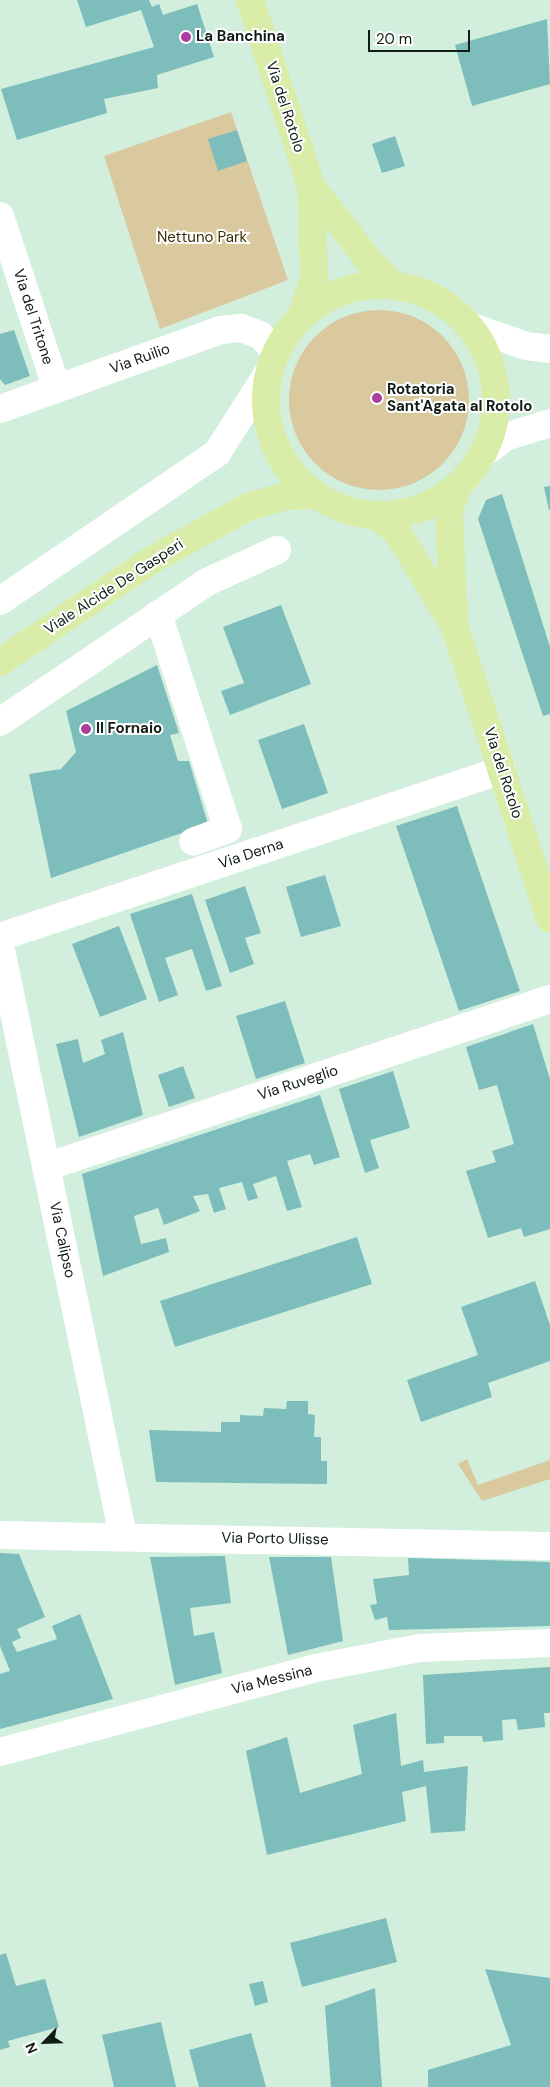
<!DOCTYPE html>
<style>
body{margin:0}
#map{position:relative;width:550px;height:2087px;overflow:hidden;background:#d2efdd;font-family:"DM Sans",sans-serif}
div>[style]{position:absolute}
.green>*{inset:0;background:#dac89e}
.round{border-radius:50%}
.building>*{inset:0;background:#7dbdbb}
.minor>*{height:28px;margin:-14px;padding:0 14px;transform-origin:14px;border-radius:14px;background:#fff}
.major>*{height:28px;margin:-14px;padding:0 14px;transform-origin:14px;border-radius:14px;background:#d9eda8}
.major>.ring{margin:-14px;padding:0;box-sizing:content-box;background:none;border:28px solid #d9eda8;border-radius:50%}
.dots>*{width:14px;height:14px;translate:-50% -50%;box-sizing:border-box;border:2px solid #fff;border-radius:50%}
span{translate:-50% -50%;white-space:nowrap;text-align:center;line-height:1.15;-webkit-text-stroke:4px #fff;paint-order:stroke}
.poi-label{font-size:15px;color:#121c16;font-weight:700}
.left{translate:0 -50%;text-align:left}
.street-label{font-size:15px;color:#121c16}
.park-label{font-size:15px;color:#392b03}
.north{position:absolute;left:20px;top:2017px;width:50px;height:50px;-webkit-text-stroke:4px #fff;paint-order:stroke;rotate:246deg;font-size:14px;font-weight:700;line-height:20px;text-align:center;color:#121c16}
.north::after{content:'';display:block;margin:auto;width:18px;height:22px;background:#121c16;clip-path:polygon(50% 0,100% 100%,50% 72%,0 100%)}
.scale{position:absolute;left:368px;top:30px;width:102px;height:22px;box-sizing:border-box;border:2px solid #121c16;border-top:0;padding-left:6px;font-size:15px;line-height:18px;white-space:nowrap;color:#121c16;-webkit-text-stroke:4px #fff;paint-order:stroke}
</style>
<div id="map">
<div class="green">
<i style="clip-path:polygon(231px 112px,288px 280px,160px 329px,104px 156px)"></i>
<i class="round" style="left:289px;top:310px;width:180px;height:180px"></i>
<i style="clip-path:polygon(467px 1459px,478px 1485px,550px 1460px,550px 1479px,482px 1501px,458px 1464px)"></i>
</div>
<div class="building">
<i style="clip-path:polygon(77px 0,149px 0,152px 7px,159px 4px,163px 15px,197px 4px,214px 57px,157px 75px,158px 88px,104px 99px,107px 113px,17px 140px,1px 89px,154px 47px,141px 10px,86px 27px)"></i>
<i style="clip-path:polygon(547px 19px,550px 84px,472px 106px,455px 45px)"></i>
<i style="clip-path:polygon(237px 130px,247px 161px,218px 171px,208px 139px)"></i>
<i style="clip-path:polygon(395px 136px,405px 166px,382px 173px,372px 144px)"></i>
<i style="clip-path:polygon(14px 330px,30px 376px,5px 385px,0 379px,0 334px)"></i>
<i style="clip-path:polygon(550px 486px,550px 510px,549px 510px,544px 487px)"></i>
<i style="clip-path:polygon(502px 494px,550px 647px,550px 714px,543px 716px,478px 519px,486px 500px)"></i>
<i style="clip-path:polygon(281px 605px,311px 684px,230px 715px,221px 691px,244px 683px,223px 627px)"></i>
<i style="clip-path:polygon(157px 665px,179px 733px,170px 735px,178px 761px,189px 761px,208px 824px,51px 878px,29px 774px,61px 769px,76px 752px,66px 711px)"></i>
<i style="clip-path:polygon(304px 724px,328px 793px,282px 809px,258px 740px)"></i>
<i style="clip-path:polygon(457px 806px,520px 991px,459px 1011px,396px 826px)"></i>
<i style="clip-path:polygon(325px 875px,341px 926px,301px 937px,286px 887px)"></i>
<i style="clip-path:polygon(245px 886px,261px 933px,245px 938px,254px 964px,230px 973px,205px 900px)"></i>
<i style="clip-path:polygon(192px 894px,222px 986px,206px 991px,192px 949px,165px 958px,178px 995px,159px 1002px,130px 914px)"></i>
<i style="clip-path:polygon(119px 926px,147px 999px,100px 1017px,72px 944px)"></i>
<i style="clip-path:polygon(285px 1001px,305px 1063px,256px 1079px,236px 1016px)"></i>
<i style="clip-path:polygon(533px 1024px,550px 1079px,550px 1229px,524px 1237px,521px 1228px,488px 1238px,466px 1171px,496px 1162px,492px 1151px,514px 1144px,497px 1085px,479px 1090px,466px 1047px)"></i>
<i style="clip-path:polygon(123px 1032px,143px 1115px,79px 1137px,56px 1044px,78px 1039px,83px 1063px,105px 1054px,101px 1040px)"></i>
<i style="clip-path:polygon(183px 1066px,195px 1098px,169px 1107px,158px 1075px)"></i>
<i style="clip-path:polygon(393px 1071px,410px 1128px,370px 1140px,379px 1168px,365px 1173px,339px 1089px)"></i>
<i style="clip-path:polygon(320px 1095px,340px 1157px,314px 1165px,310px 1154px,287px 1161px,302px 1207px,287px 1211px,276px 1176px,253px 1184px,258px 1198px,248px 1201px,242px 1182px,219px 1188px,226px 1209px,214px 1213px,208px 1194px,193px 1196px,200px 1211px,164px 1225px,158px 1208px,134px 1216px,141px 1244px,166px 1238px,169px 1252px,103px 1276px,82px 1174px)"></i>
<i style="clip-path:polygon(357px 1237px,372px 1284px,175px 1347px,160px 1301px)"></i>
<i style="clip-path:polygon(535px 1281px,550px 1325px,550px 1361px,488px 1383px,492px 1397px,421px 1422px,407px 1380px,478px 1355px,461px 1307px)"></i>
<i style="clip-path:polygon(287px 1401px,308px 1401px,308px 1414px,315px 1415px,314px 1437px,321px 1437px,321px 1461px,327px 1461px,327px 1484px,156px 1482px,149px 1430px,221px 1432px,221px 1422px,240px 1422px,240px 1415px,263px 1416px,264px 1408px,286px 1409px)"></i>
<i style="clip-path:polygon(0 1553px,19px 1554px,45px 1617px,17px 1629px,21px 1638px,12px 1642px,17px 1652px,57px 1639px,52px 1626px,80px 1614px,113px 1699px,0 1729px,0 1674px,10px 1671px,0 1646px)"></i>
<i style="clip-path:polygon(225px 1556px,231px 1603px,190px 1608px,194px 1636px,214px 1632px,222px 1673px,175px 1685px,150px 1557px)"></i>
<i style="clip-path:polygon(269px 1557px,331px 1557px,343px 1641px,288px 1655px)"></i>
<i style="clip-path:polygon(408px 1558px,550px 1562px,550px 1626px,389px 1630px,387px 1617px,375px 1620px,370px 1605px,377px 1604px,373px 1579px,409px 1575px)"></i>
<i style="clip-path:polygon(550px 1667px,550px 1713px,544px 1713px,545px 1727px,518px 1730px,516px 1719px,502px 1720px,503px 1740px,483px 1742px,482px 1736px,444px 1736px,444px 1743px,426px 1744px,423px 1675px)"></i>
<i style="clip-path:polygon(396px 1713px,401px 1766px,423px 1760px,424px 1772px,468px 1766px,465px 1831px,431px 1833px,426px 1786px,402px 1792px,406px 1821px,267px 1855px,246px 1751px,287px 1737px,300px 1793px,362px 1774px,353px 1725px)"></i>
<i style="clip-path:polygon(386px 1918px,397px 1962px,302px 1987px,290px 1943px)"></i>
<i style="clip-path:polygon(6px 1953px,16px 1986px,45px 1979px,59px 2027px,8px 2041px,10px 2047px,0 2050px,0 1955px)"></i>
<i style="clip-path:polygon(485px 1969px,550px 1978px,550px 2087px,428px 2087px,428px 2070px,511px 2045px)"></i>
<i style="clip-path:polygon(263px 1981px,268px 2002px,255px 2006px,249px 1984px)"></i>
<i style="clip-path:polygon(375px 1988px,382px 2087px,331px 2087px,325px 2006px)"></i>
<i style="clip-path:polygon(161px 2022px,176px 2087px,114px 2087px,102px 2035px)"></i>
<i style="clip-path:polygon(251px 2033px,266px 2087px,199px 2087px,189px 2050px)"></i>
</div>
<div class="minor">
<i style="left:0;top:216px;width:182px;rotate:71.8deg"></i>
<i style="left:469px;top:326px;width:60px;rotate:19.3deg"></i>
<i style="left:526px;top:346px;width:24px;rotate:7deg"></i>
<i style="left:0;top:409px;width:235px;rotate:-19.7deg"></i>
<i style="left:221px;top:330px;width:20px;rotate:-6deg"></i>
<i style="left:241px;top:328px;width:20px;rotate:20deg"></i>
<i style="left:260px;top:335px;width:23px;rotate:47deg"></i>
<i style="left:484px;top:453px;width:26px;rotate:-37deg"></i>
<i style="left:505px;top:437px;width:47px;rotate:-17.3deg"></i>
<i style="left:0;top:601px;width:263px;rotate:-34.3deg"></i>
<i style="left:217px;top:453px;width:95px;rotate:-57.5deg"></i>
<i style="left:158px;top:614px;width:226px;rotate:72deg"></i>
<i style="left:228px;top:829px;width:37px;rotate:160deg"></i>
<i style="left:0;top:722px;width:250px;rotate:-34.1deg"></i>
<i style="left:207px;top:582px;width:77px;rotate:-24.6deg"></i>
<i style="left:0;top:937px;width:529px;rotate:-18.4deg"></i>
<i style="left:0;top:945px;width:604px;rotate:78.24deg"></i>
<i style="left:46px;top:1167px;width:531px;rotate:-18.43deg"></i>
<i style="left:0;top:1535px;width:550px;rotate:1.15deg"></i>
<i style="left:0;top:1752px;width:322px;rotate:-14.9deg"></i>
<i style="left:311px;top:1669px;width:111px;rotate:-10.9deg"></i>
<i style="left:420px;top:1648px;width:130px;rotate:-2.2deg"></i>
</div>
<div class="major">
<i style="left:250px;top:0;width:196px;rotate:71.8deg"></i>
<i style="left:311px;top:186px;width:92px;rotate:88.1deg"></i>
<i style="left:314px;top:278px;width:40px;rotate:108deg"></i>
<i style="left:311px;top:186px;width:98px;rotate:52.1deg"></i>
<i style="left:371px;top:263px;width:30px;rotate:44deg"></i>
<i class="ring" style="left:266px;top:285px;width:202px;height:202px"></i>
<i style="left:376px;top:516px;width:24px;rotate:35deg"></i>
<i style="left:396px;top:530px;width:114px;rotate:58.7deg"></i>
<i style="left:455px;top:627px;width:307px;rotate:72deg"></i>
<i style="left:454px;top:623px;width:112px;rotate:-92.6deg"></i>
<i style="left:449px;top:511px;width:26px;rotate:-72deg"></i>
<i style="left:0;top:662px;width:183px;rotate:-33.9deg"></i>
<i style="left:152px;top:560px;width:110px;rotate:-28.9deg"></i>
<i style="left:248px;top:507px;width:41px;rotate:-15.8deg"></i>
<i style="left:287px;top:496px;width:29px;rotate:-2deg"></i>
</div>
<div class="dots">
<i style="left:186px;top:37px;background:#aa3d9d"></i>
<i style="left:377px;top:398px;background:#aa3d9d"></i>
<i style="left:86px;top:729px;background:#aa3d9d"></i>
</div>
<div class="poi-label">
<span class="left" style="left:196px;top:37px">La Banchina</span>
<span class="left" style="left:387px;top:398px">Rotatoria<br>Sant'Agata al Rotolo</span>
<span class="left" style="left:96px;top:729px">Il Fornaio</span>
</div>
<div class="street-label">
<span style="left:285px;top:107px;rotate:72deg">Via del Rotolo</span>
<span style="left:33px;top:317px;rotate:72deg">Via del Tritone</span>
<span style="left:140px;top:359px;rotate:-20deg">Via Ruilio</span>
<span style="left:114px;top:587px;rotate:-33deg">Viale Alcide De Gasperi</span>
<span style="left:503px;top:773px;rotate:72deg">Via del Rotolo</span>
<span style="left:251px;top:854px;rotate:-18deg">Via Derna</span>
<span style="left:298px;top:1083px;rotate:-18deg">Via Ruveglio</span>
<span style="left:62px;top:1240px;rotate:78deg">Via Calipso</span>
<span style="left:275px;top:1539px;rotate:1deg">Via Porto Ulisse</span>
<span style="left:272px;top:1680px;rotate:-14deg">Via Messina</span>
</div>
<div class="park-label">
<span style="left:202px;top:238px">Nettuno Park</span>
</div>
<div class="north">N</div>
<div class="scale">20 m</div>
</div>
